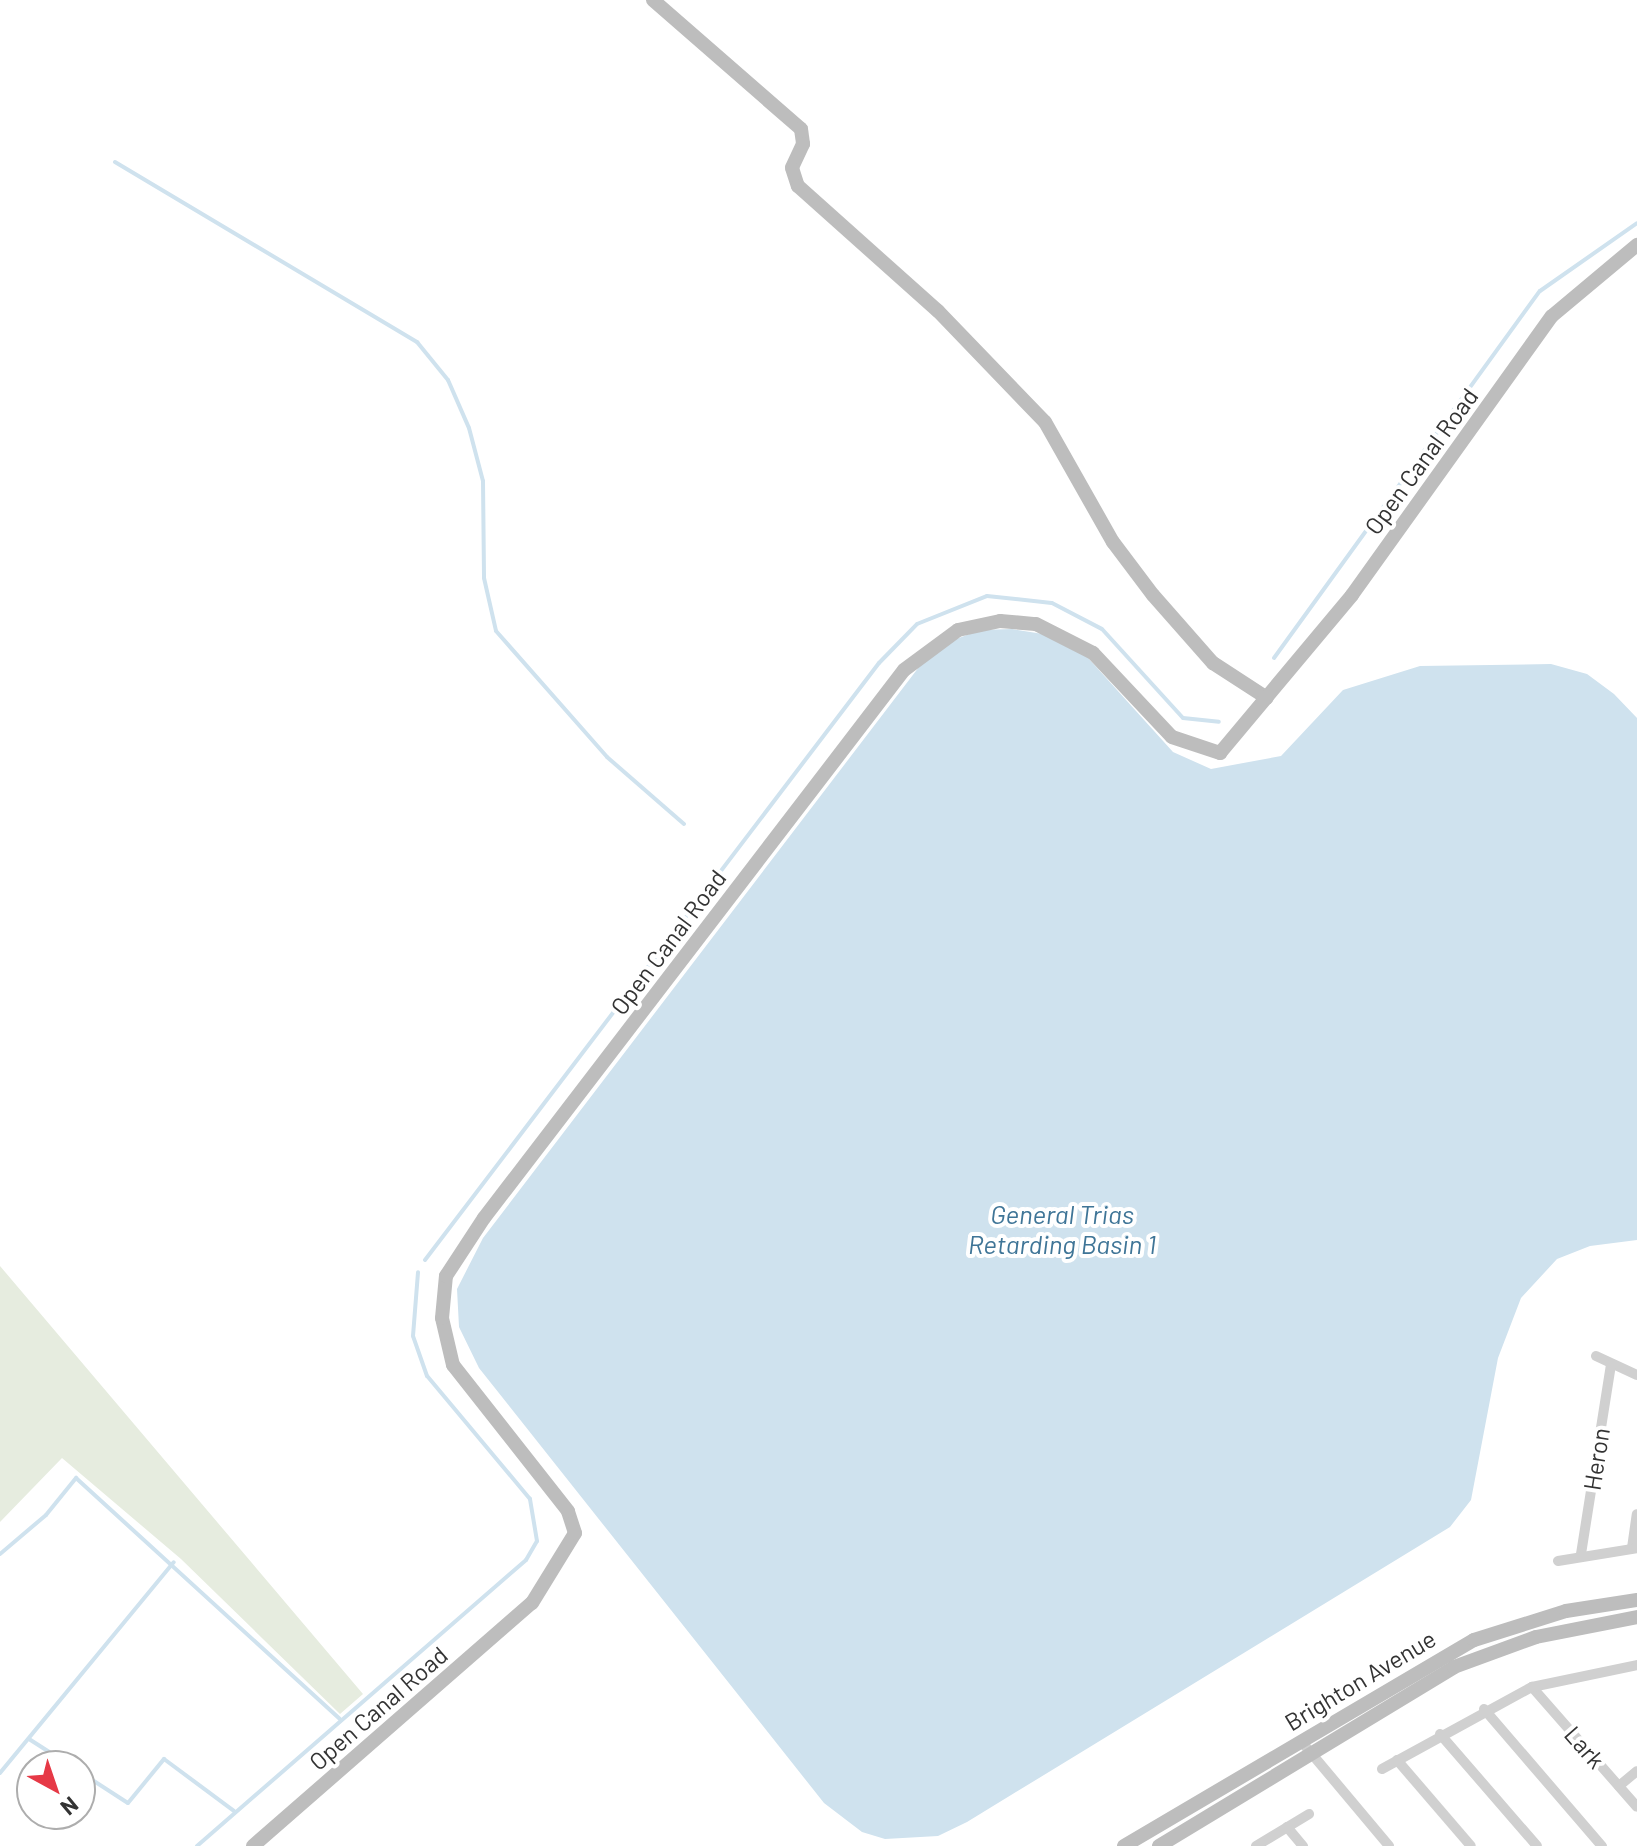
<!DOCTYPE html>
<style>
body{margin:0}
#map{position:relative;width:1637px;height:1846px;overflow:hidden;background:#fff;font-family:Barlow,sans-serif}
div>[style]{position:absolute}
.green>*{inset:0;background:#e6ecdf}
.water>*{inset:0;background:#cfe2ee}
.stream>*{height:4px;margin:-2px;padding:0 2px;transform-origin:2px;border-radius:2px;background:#cfe2ee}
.street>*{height:10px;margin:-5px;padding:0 5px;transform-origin:5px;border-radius:5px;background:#d0d0d0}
.secondary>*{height:14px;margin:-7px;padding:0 7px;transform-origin:7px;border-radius:7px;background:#bdbdbd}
span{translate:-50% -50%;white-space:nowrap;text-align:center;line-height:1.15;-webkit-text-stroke:8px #fff;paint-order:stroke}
.street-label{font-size:24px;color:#333}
.water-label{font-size:26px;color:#3f7597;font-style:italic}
.north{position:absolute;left:16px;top:1750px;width:80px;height:80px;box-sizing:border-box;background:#fff;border:2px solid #adadad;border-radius:50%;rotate:140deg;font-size:22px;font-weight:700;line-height:32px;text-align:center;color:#333}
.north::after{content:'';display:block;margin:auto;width:28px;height:36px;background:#e63946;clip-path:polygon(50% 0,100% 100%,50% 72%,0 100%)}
</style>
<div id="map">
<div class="green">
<i style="clip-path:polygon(0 1266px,363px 1694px,340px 1714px,181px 1559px,62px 1458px,0 1522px)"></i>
</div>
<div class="water">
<i style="clip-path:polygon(1012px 629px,1049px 635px,1080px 649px,1173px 752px,1211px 769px,1281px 756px,1343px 690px,1420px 666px,1551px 664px,1587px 674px,1614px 694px,1637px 718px,1637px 1240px,1590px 1246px,1557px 1259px,1521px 1298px,1498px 1358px,1471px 1500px,1450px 1527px,967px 1822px,938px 1836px,885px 1839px,862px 1832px,824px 1803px,479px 1368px,459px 1327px,457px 1289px,483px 1238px,922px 663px,951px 641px,980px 630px)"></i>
</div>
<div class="stream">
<i style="left:115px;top:162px;width:352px;rotate:30.8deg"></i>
<i style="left:417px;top:342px;width:49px;rotate:50.8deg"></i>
<i style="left:448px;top:380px;width:52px;rotate:66.4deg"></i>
<i style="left:469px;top:428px;width:55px;rotate:75.2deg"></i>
<i style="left:483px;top:481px;width:97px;rotate:89.4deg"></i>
<i style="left:484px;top:578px;width:54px;rotate:77.2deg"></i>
<i style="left:496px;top:631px;width:168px;rotate:48.6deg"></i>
<i style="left:607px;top:757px;width:102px;rotate:41deg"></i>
<i style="left:1274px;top:658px;width:453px;rotate:-54.1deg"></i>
<i style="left:1540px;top:291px;width:118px;rotate:-35deg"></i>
<i style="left:425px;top:1260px;width:750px;rotate:-52.75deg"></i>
<i style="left:879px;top:663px;width:54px;rotate:-45.7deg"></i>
<i style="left:917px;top:624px;width:75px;rotate:-21.8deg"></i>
<i style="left:987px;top:596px;width:65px;rotate:6.1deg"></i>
<i style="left:1052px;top:603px;width:56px;rotate:27.5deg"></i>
<i style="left:1102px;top:629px;width:120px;rotate:47.7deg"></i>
<i style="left:1183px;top:718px;width:36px;rotate:6deg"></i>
<i style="left:0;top:1554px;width:60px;rotate:-40.3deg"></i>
<i style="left:46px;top:1515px;width:48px;rotate:-51deg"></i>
<i style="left:76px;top:1478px;width:357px;rotate:42.4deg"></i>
<i style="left:29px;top:1739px;width:50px;rotate:32.7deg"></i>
<i style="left:80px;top:1772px;width:57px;rotate:32.9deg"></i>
<i style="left:128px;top:1803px;width:57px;rotate:-50.7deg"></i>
<i style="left:164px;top:1759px;width:87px;rotate:36.6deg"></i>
<i style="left:0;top:1773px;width:273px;rotate:-50.5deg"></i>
<i style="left:197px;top:1846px;width:436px;rotate:-41deg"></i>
<i style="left:526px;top:1560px;width:22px;rotate:-60deg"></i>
<i style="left:537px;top:1541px;width:43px;rotate:-99.5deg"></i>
<i style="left:530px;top:1499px;width:160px;rotate:-129.9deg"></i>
<i style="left:427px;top:1376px;width:42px;rotate:-109.3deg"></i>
<i style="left:413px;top:1336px;width:64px;rotate:-85.5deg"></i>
</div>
<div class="street">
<i style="left:1596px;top:1356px;width:45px;rotate:24.9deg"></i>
<i style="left:1632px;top:1548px;width:34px;rotate:-82deg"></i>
<i style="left:1581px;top:1554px;width:192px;rotate:-81deg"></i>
<i style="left:1558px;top:1561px;width:80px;rotate:-9.3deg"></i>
<i style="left:1532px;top:1687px;width:159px;rotate:48.8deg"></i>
<i style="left:1484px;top:1709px;width:181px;rotate:49.3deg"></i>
<i style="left:1440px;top:1734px;width:148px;rotate:49.1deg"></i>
<i style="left:1301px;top:1741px;width:137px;rotate:50deg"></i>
<i style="left:1397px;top:1760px;width:113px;rotate:49.3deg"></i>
<i style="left:1382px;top:1769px;width:171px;rotate:-28.7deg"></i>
<i style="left:1532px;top:1687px;width:107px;rotate:-11.8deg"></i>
<i style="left:1619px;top:1786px;width:23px;rotate:-40deg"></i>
<i style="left:1287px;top:1827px;width:25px;rotate:50deg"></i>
<i style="left:1256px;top:1846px;width:62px;rotate:-31.1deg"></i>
</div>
<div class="secondary">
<i style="left:653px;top:0;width:196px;rotate:41.1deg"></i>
<i style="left:801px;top:129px;width:15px;rotate:82deg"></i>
<i style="left:803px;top:144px;width:26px;rotate:115deg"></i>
<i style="left:792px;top:168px;width:19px;rotate:72deg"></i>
<i style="left:798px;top:186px;width:188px;rotate:41.8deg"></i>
<i style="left:938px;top:311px;width:154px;rotate:46.1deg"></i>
<i style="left:1045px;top:422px;width:138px;rotate:60.5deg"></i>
<i style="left:1113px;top:542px;width:66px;rotate:53deg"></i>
<i style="left:1153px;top:595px;width:91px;rotate:48.6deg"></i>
<i style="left:1213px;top:663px;width:64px;rotate:32.9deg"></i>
<i style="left:253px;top:1846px;width:370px;rotate:-41.1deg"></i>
<i style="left:532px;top:1603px;width:82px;rotate:-58.4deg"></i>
<i style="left:575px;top:1533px;width:23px;rotate:-108deg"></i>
<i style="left:568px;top:1511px;width:186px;rotate:-128.2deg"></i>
<i style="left:453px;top:1365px;width:48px;rotate:-103.2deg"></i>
<i style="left:442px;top:1318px;width:42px;rotate:-84.6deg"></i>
<i style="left:446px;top:1276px;width:69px;rotate:-56.8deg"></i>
<i style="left:484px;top:1218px;width:690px;rotate:-52.53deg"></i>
<i style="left:904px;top:670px;width:67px;rotate:-36.5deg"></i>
<i style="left:958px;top:630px;width:43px;rotate:-12.1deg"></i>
<i style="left:1000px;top:621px;width:36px;rotate:5deg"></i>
<i style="left:1036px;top:624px;width:64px;rotate:27deg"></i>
<i style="left:1093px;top:653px;width:115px;rotate:46.8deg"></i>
<i style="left:1172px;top:737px;width:51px;rotate:18.4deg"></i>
<i style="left:1220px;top:753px;width:206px;rotate:-50.1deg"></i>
<i style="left:1352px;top:595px;width:343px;rotate:-54.4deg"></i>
<i style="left:1552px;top:316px;width:111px;rotate:-39.9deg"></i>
<i style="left:1124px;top:1846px;width:406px;rotate:-30.5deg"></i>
<i style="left:1474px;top:1640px;width:96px;rotate:-17.5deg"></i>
<i style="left:1566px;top:1611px;width:72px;rotate:-8.8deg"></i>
<i style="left:1159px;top:1846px;width:345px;rotate:-31.2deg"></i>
<i style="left:1454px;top:1667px;width:87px;rotate:-20.1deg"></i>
<i style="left:1536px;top:1637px;width:103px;rotate:-11.2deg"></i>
</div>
<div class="street-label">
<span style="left:1421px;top:461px;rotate:-54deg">Open Canal Road</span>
<span style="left:668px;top:942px;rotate:-53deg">Open Canal Road</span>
<span style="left:1596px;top:1459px;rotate:-81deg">Heron</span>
<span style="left:1360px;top:1680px;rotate:-31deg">Brighton Avenue</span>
<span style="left:378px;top:1708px;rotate:-41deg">Open Canal Road</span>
<span style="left:1585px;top:1747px;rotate:49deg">Lark</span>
</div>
<div class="water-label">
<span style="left:1062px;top:1229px">General Trias<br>Retarding Basin 1</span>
</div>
<div class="north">N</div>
</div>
